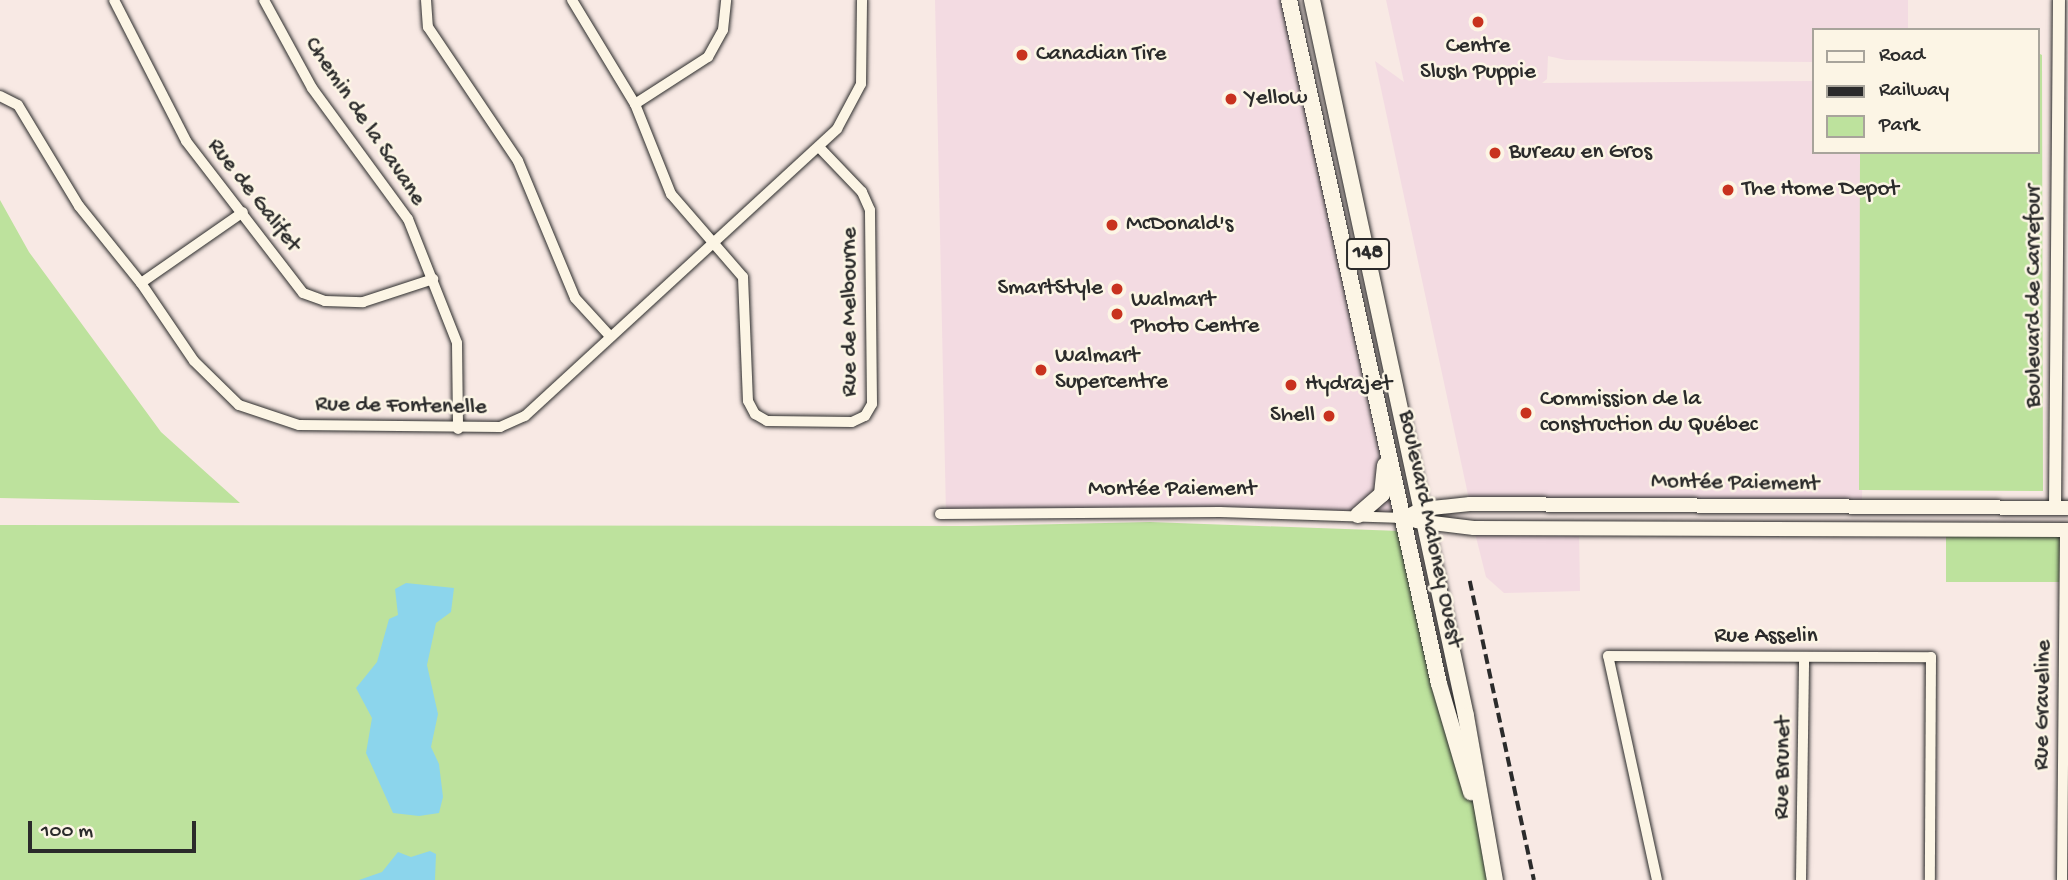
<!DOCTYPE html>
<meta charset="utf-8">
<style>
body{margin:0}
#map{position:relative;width:2068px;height:880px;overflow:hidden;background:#f8e9e4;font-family:"Gochi Hand",sans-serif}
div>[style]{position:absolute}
.built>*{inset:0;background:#f3dbe2}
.green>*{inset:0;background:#bde29d}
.water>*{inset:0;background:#8cd5ec}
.roads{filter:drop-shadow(0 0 2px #2b2b2b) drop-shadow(0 0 2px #2b2b2b)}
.minor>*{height:10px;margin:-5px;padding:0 5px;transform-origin:5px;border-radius:5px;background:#fcf5e5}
.tertiary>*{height:12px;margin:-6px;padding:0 6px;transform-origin:6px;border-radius:6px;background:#fcf5e5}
.secondary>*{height:14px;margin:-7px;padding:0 7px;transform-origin:7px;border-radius:7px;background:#fcf5e5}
.primary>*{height:16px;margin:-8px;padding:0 8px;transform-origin:8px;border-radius:8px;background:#fcf5e5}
.rail>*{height:3.5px;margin-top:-1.75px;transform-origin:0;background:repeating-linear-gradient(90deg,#2b2b2b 0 10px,transparent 0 15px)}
.dots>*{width:19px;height:19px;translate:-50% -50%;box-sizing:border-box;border:4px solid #fcf5e5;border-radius:50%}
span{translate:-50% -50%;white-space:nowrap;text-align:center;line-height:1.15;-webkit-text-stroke:5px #fcf5e5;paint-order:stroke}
.shield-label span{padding:2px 5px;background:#fcf5e5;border:2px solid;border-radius:5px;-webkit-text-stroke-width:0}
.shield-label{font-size:21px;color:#2b2b2b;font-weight:700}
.poi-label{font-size:23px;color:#2b2b2b}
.left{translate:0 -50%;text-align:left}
.right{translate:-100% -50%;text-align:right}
.street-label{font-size:23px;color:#2b2b2b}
.legend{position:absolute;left:1812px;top:28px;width:228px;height:126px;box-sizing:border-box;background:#fcf5e5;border:2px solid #a8a49b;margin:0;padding:9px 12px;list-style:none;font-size:21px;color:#2b2b2b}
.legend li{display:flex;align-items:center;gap:14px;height:35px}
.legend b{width:35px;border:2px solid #a8a49b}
.scale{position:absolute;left:28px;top:821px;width:168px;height:32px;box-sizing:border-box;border:4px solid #2b2b2b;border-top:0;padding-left:9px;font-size:21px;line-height:24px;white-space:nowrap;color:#2b2b2b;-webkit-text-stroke:5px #fcf5e5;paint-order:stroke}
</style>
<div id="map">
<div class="built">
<i style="clip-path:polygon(935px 0,1289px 0,1404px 518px,946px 514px)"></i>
<i style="clip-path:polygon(1386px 0,1908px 0,1908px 30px,1814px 30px,1814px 62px,1566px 60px,1548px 56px,1547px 79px,1542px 83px,1814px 81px,1814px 152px,1864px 152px,1862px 507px,1470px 504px,1375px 61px,1404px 82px)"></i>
<i style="clip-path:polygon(1579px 528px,1580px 591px,1504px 593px,1486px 577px,1474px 529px)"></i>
</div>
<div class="green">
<i style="clip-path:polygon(2038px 53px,2042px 55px,2043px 491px,1859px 490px,1860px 152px,2038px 152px)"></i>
<i style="clip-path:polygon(0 200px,29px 252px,161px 432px,240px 503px,0 498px)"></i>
<i style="clip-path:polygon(1150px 522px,1400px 531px,1482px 818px,1495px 880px,0 880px,0 525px,968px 526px)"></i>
<i style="clip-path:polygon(1946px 530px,2065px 530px,2065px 582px,1946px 582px)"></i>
</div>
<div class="water">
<i style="clip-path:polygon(406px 583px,454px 588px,451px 612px,436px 623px,427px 665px,438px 714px,431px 747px,439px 764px,443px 797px,439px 813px,419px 816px,393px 813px,366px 753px,372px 718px,356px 688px,377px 662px,389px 619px,398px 615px,395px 589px)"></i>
<i style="clip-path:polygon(430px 851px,436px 854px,435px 880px,359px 880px,382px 872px,398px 852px,411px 857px)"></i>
</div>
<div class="roads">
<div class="minor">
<i style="left:114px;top:0;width:158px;rotate:62.9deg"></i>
<i style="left:186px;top:141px;width:192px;rotate:52.4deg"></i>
<i style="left:303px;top:293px;width:23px;rotate:20deg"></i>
<i style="left:325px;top:301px;width:38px;rotate:2deg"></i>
<i style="left:363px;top:302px;width:74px;rotate:-18.2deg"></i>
<i style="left:264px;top:0;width:100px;rotate:61.4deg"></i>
<i style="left:312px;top:88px;width:162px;rotate:53.8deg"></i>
<i style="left:408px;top:219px;width:133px;rotate:68.4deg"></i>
<i style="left:457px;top:343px;width:86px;rotate:89.3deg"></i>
<i style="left:426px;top:0;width:27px;rotate:86deg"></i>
<i style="left:428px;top:27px;width:161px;rotate:56.1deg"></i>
<i style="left:518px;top:161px;width:148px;rotate:67.4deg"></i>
<i style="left:575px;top:298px;width:52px;rotate:47.4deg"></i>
<i style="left:572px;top:0;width:122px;rotate:58.8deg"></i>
<i style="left:635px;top:104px;width:97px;rotate:68.2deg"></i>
<i style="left:671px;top:194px;width:110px;rotate:49.1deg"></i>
<i style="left:743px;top:277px;width:124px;rotate:87.7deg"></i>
<i style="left:748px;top:401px;width:15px;rotate:62deg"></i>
<i style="left:755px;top:414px;width:14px;rotate:30deg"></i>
<i style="left:767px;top:421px;width:85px;rotate:0.7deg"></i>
<i style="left:852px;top:422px;width:14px;rotate:-25deg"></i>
<i style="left:865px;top:416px;width:14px;rotate:-60deg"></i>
<i style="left:872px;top:404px;width:194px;rotate:-90.6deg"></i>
<i style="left:870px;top:210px;width:20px;rotate:-114deg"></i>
<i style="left:862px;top:192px;width:62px;rotate:-133.7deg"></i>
<i style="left:0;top:96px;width:20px;rotate:27deg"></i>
<i style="left:18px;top:105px;width:118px;rotate:58.9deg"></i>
<i style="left:79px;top:206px;width:99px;rotate:51.2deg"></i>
<i style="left:141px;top:283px;width:94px;rotate:55.8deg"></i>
<i style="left:194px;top:361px;width:63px;rotate:44.4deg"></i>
<i style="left:239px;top:405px;width:63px;rotate:18.4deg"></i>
<i style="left:299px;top:425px;width:201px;rotate:0.6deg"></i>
<i style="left:500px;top:427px;width:27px;rotate:-24deg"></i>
<i style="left:525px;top:416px;width:424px;rotate:-42.6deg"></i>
<i style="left:837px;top:129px;width:51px;rotate:-61.9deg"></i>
<i style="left:861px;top:84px;width:84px;rotate:-89.3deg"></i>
<i style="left:635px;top:104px;width:87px;rotate:-32.8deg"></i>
<i style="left:708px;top:57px;width:31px;rotate:-61deg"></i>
<i style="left:723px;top:30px;width:30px;rotate:-84deg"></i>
<i style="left:141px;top:283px;width:124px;rotate:-34.8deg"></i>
<i style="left:940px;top:514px;width:280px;rotate:-0.4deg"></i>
<i style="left:1220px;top:512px;width:184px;rotate:1.9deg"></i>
<i style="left:1657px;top:880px;width:229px;rotate:-102.3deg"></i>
<i style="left:1608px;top:656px;width:323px;rotate:0.2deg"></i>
<i style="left:1931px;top:657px;width:223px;rotate:90.3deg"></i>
<i style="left:1801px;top:880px;width:223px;rotate:-89.2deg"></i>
<i style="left:2062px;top:880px;width:350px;rotate:-89.5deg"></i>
</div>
<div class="tertiary">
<i style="left:2055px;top:508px;width:508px;rotate:-89.55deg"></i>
</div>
<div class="secondary">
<i style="left:1404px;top:518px;width:20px;rotate:-27deg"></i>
<i style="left:1422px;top:509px;width:48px;rotate:-5.9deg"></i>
<i style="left:1470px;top:504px;width:598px;rotate:0.38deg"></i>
<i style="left:1416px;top:521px;width:58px;rotate:6.9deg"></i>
<i style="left:1474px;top:528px;width:594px;rotate:0.19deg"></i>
</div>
<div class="primary">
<i style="left:1289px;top:0;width:700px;rotate:77.63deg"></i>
<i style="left:1439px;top:684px;width:113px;rotate:73.5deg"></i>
<i style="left:1312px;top:0;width:732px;rotate:77.86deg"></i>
<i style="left:1466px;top:716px;width:167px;rotate:80deg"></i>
<i style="left:1358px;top:515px;width:32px;rotate:-41deg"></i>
<i style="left:1382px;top:494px;width:29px;rotate:-84deg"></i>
</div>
</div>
<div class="rail">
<i style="left:1470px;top:581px;width:306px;rotate:77.9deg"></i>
</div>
<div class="dots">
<i style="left:1478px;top:22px;background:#c8321e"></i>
<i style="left:1022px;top:55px;background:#c8321e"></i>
<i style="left:1231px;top:99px;background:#c8321e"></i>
<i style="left:1495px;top:153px;background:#c8321e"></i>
<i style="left:1728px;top:190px;background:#c8321e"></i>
<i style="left:1112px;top:225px;background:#c8321e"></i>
<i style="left:1117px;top:289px;background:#c8321e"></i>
<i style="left:1117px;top:314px;background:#c8321e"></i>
<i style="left:1041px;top:370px;background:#c8321e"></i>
<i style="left:1291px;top:385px;background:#c8321e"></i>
<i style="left:1526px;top:413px;background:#c8321e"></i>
<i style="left:1329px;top:416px;background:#c8321e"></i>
</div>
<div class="shield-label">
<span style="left:1368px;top:254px">148</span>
</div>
<div class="poi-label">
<span style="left:1478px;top:60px">Centre<br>Slush Puppie</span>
<span class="left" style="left:1036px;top:55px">Canadian Tire</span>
<span class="left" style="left:1245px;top:99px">Yellow</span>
<span class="left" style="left:1509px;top:153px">Bureau en Gros</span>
<span class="left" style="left:1742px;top:190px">The Home Depot</span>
<span class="left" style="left:1126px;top:225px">McDonald's</span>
<span class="right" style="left:1103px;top:289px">SmartStyle</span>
<span class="left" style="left:1131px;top:314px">Walmart<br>Photo Centre</span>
<span class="left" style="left:1055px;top:370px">Walmart<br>Supercentre</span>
<span class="left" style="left:1305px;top:385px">Hydrajet</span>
<span class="left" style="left:1540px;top:413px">Commission de la<br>construction du Québec</span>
<span class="right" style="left:1315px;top:416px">Shell</span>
</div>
<div class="street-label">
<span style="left:364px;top:122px;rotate:56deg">Chemin de la Savane</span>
<span style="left:253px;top:196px;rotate:52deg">Rue de Galifet</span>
<span style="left:2035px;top:296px;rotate:-90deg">Boulevard de Carrefour</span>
<span style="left:851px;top:312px;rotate:-90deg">Rue de Melbourne</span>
<span style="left:401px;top:407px;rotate:1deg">Rue de Fontenelle</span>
<span style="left:1735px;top:484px;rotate:1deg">Montée Paiement</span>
<span style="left:1172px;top:490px">Montée Paiement</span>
<span style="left:1429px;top:529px;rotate:78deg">Boulevard Maloney Ouest</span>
<span style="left:1766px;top:637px">Rue Asselin</span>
<span style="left:2044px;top:705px;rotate:-89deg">Rue Graveline</span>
<span style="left:1784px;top:768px;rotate:-89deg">Rue Brunet</span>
</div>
<ul class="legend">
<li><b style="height:9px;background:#fcf5e5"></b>Road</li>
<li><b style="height:9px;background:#2b2b2b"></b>Railway</li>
<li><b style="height:19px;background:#bde29d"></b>Park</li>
</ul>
<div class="scale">100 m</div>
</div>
